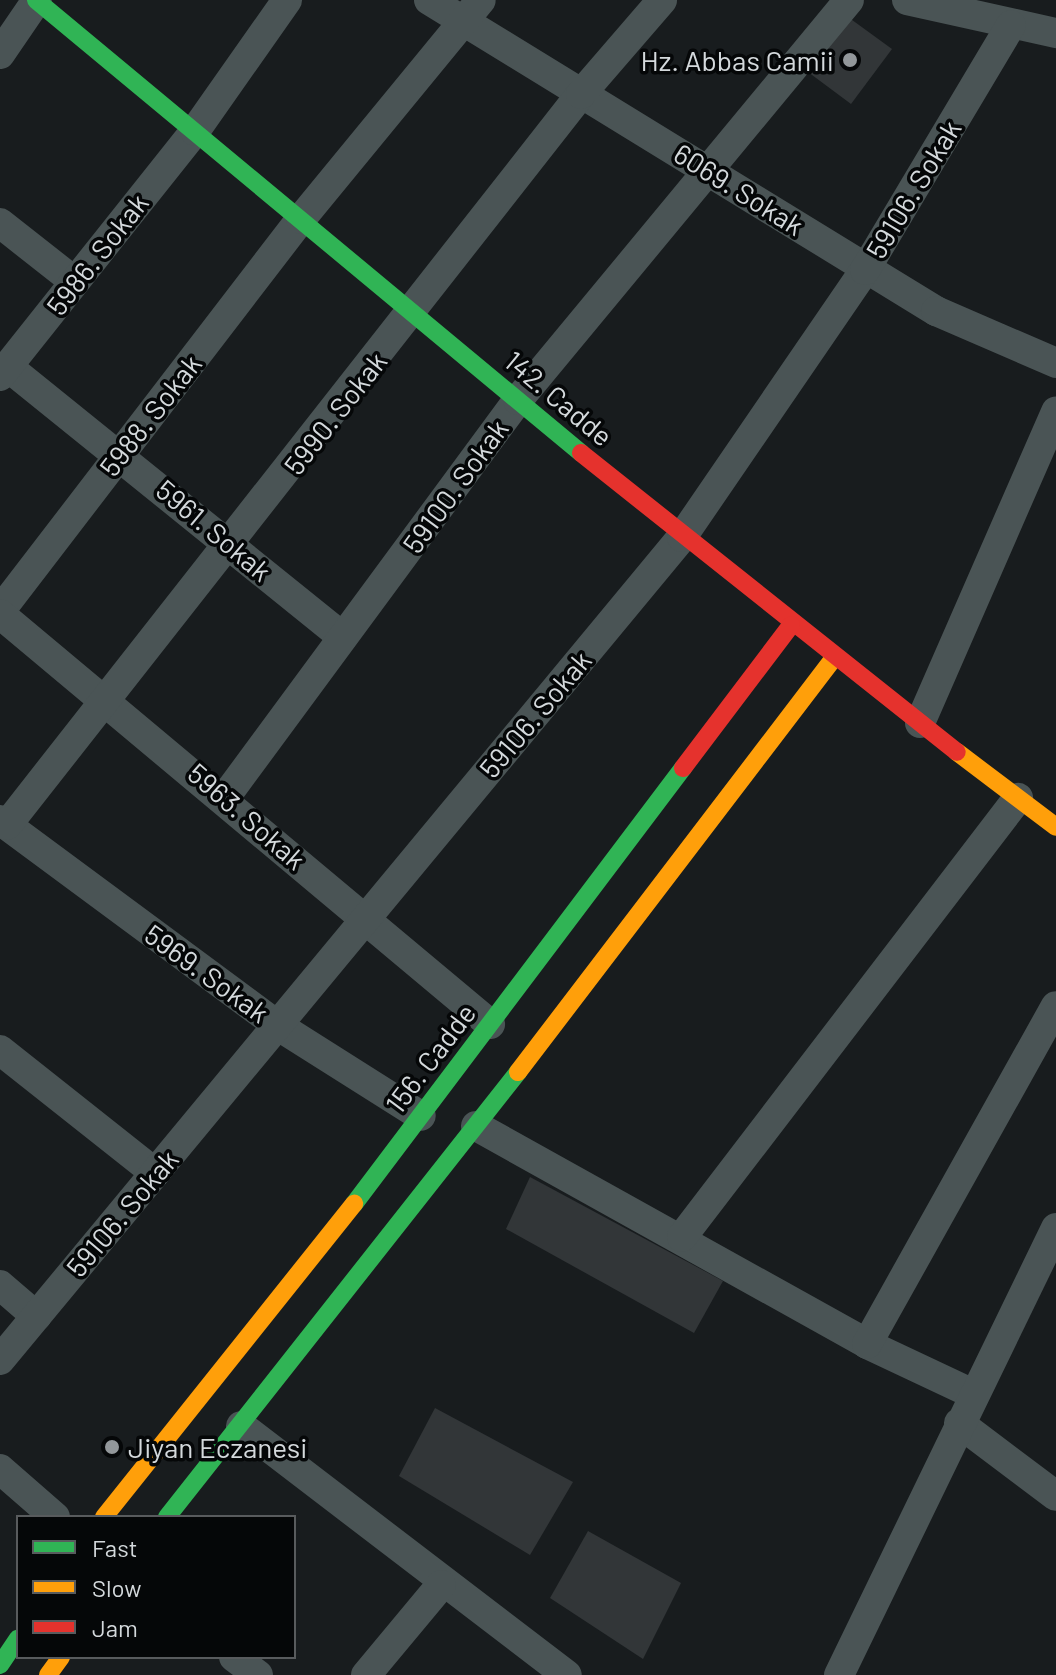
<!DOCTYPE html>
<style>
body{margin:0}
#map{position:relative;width:1056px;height:1675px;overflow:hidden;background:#181c1e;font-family:Barlow,sans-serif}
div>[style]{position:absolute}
.building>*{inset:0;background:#323638}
.street>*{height:30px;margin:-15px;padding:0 15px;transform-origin:15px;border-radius:15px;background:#4a5455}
.fast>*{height:18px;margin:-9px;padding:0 9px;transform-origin:9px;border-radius:9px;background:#30b455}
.slow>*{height:18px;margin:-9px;padding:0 9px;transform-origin:9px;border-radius:9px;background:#ff9f0a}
.jam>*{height:18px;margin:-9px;padding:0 9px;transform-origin:9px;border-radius:9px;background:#e5322d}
.dots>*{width:22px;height:22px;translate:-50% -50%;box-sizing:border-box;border:4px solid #050708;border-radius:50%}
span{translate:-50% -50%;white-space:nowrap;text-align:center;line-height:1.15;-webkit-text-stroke:7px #050708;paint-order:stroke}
.poi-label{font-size:28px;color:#d4d9dc}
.right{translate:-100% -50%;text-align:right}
.left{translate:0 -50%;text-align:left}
.street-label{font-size:28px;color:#d4d9dc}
.legend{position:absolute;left:16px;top:1515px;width:280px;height:144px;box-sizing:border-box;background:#050708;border:2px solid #585b5d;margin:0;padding:10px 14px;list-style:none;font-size:24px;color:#d4d9dc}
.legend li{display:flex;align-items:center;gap:16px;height:40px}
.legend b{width:40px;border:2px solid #585b5d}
</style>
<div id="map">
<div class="building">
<i style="clip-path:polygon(848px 17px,892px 49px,851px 104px,808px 72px)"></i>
<i style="clip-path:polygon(530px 1177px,723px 1281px,694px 1333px,506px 1229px)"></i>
<i style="clip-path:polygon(435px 1408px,573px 1482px,530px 1555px,399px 1476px)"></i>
<i style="clip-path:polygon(588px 1531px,681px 1583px,643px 1659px,550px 1598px)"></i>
</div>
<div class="street">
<i style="left:429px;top:0;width:595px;rotate:31.53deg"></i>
<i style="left:936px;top:311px;width:131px;rotate:23.4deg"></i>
<i style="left:907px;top:0;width:153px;rotate:12.5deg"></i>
<i style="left:0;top:54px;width:65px;rotate:-55.6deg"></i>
<i style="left:0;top:223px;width:95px;rotate:38.2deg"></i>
<i style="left:8px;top:367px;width:430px;rotate:38.9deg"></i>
<i style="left:0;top:376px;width:313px;rotate:-51.5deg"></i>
<i style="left:195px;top:131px;width:160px;rotate:-54.9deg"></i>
<i style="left:0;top:611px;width:494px;rotate:-52.5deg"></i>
<i style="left:301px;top:219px;width:283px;rotate:-50.6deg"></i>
<i style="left:0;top:614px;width:639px;rotate:39.92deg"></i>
<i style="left:920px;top:723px;width:340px;rotate:-66.4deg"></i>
<i style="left:226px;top:796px;width:492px;rotate:-53.6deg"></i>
<i style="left:518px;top:400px;width:519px;rotate:-50.39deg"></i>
<i style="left:0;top:820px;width:345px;rotate:36.5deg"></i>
<i style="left:277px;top:1025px;width:170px;rotate:32.3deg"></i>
<i style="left:7px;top:825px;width:929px;rotate:-51.86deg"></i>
<i style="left:581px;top:94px;width:124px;rotate:-49.2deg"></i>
<i style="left:0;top:1050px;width:198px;rotate:38.4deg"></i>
<i style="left:476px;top:1126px;width:448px;rotate:29.1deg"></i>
<i style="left:867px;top:1344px;width:115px;rotate:25.2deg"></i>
<i style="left:682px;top:1237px;width:553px;rotate:-52.57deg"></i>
<i style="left:0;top:1285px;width:48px;rotate:40.7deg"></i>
<i style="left:867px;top:1344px;width:387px;rotate:-60.8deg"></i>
<i style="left:0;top:1360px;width:1069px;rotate:-50.35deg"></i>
<i style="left:682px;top:537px;width:324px;rotate:-55.6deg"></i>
<i style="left:865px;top:270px;width:285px;rotate:-59.2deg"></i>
<i style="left:959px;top:1423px;width:121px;rotate:37deg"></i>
<i style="left:241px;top:1426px;width:410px;rotate:37.4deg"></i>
<i style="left:0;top:1469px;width:73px;rotate:41.1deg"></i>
<i style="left:234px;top:1657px;width:30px;rotate:37deg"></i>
<i style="left:366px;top:1675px;width:117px;rotate:-50.2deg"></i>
<i style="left:839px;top:1675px;width:497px;rotate:-64.1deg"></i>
</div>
<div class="fast">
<i style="left:36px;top:0;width:709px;rotate:39.73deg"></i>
<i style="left:354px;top:1204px;width:546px;rotate:-52.96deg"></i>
<i style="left:167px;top:1517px;width:567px;rotate:-51.73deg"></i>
<i style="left:0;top:1665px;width:32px;rotate:-56deg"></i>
</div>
<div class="slow">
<i style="left:957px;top:752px;width:124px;rotate:37.1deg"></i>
<i style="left:518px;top:1072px;width:521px;rotate:-52.65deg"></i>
<i style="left:104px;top:1517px;width:401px;rotate:-51.4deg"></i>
<i style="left:48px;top:1675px;width:22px;rotate:-54deg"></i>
</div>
<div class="jam">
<i style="left:581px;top:453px;width:480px;rotate:38.5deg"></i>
<i style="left:683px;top:768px;width:179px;rotate:-52.9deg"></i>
</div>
<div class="dots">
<i style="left:850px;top:60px;background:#92979a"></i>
<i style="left:112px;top:1447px;background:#92979a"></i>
</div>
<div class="poi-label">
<span class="right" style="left:834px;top:60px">Hz. Abbas Camii</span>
<span class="left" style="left:128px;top:1447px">Jiyan Eczanesi</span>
</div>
<div class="street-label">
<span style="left:739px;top:189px;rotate:32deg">6069. Sokak</span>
<span style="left:913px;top:189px;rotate:-59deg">59106. Sokak</span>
<span style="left:97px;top:254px;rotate:-52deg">5986. Sokak</span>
<span style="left:559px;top:398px;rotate:40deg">142. Cadde</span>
<span style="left:335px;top:413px;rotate:-52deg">5990. Sokak</span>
<span style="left:150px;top:415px;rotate:-52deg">5988. Sokak</span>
<span style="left:455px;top:486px;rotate:-54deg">59100. Sokak</span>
<span style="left:214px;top:530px;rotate:40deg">5961. Sokak</span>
<span style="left:535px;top:714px;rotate:-50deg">59106. Sokak</span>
<span style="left:247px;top:816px;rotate:41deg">5963. Sokak</span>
<span style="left:207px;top:973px;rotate:36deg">5969. Sokak</span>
<span style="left:430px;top:1058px;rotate:-53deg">156. Cadde</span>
<span style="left:122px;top:1213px;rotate:-50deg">59106. Sokak</span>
</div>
<ul class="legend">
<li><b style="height:10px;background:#30b455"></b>Fast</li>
<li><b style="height:10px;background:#ff9f0a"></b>Slow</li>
<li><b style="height:10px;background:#e5322d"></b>Jam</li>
</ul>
</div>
